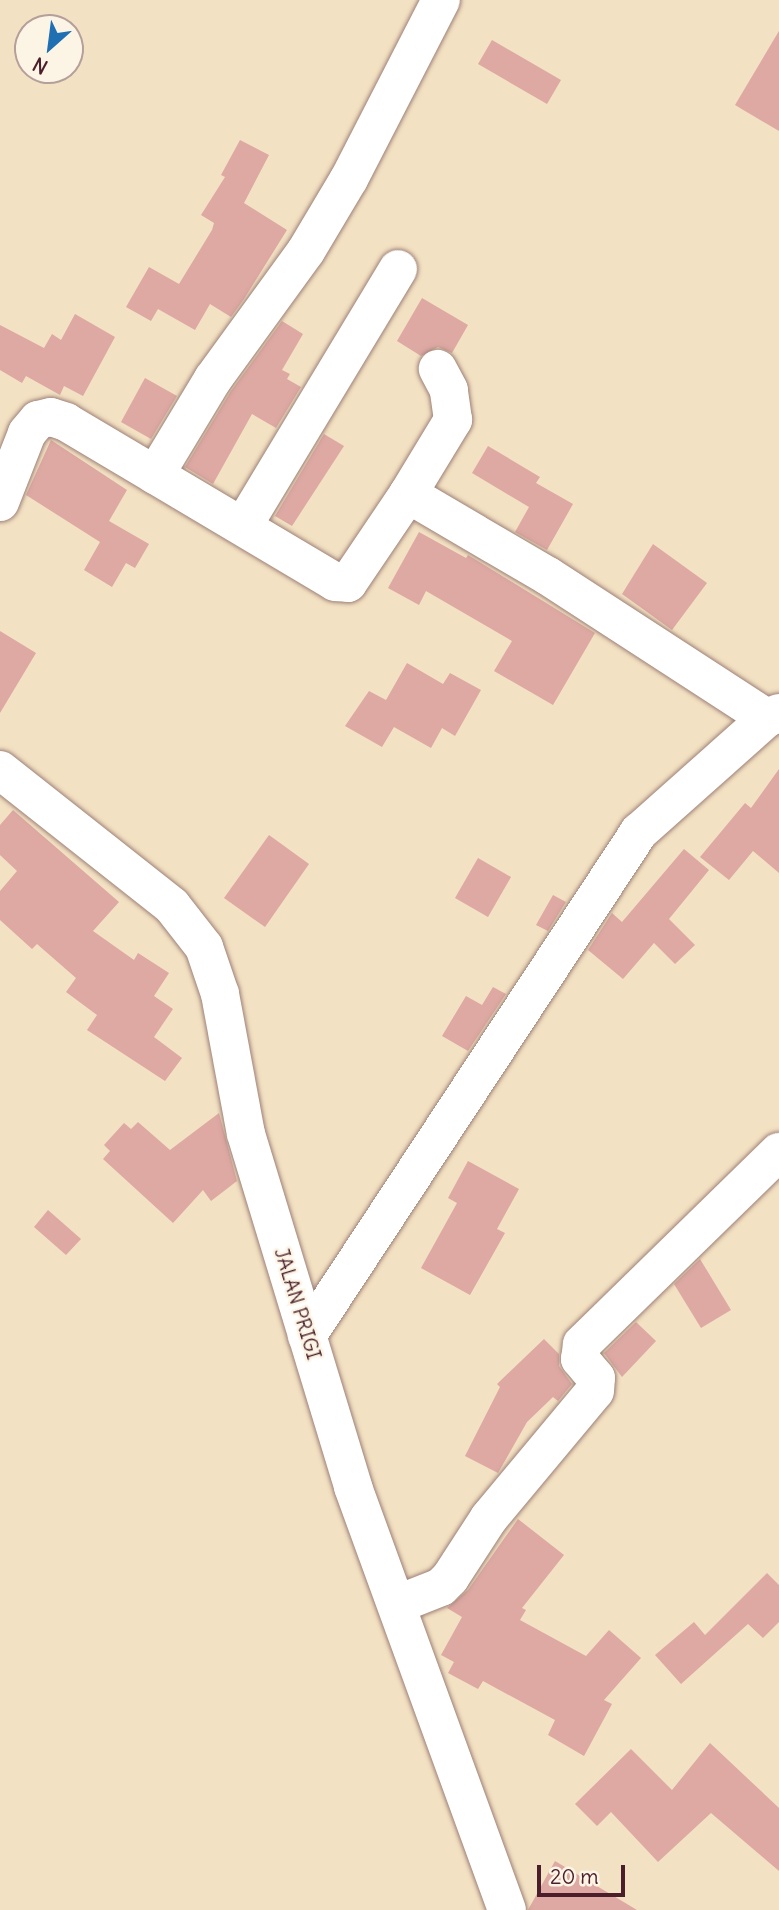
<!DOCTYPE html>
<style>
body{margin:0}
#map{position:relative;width:779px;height:1910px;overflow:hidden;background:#f3e1c3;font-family:Delius,sans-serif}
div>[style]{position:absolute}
.building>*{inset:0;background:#dea8a3}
.roads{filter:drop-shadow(0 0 2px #9e8077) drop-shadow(0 0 2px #9e8077)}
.minor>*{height:38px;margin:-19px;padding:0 19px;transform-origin:19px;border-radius:19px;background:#fff}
span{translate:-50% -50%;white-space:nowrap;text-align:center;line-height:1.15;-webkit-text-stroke:5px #fcf5e5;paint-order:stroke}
.street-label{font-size:19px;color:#4a1f2b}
.north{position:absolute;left:14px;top:14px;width:70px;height:70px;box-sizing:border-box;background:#fcf5e5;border:2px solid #b59f9b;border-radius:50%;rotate:208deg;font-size:19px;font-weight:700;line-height:28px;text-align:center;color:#4a1f2b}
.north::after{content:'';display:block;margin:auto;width:24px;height:32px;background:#1f6fb2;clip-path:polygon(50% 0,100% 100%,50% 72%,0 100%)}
.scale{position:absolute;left:537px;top:1865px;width:88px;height:32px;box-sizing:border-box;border:4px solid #4a1f2b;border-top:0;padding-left:9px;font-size:21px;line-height:24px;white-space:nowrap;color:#4a1f2b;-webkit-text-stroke:5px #fcf5e5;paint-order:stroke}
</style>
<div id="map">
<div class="building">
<i style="clip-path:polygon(779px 31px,779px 131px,735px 105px)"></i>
<i style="clip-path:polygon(492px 40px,561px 80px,547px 104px,478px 64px)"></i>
<i style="clip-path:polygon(240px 140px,269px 155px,244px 203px,287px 230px,244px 299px,231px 317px,210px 304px,195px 330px,158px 309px,151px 321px,126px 307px,149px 267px,179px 284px,212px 230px,214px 223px,201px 215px,225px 177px,221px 175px)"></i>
<i style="clip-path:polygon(422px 298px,468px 325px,452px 353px,438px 347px,421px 356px,397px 341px)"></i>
<i style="clip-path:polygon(75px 314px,115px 337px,83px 396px,64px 386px,60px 395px,26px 376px,22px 383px,0 370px,0 325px,44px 348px,52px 334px,61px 340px)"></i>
<i style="clip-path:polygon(282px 321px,303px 334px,282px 370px,290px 374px,287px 379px,301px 387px,276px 428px,252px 414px,213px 484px,185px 467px,231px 391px)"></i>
<i style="clip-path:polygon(145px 378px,177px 396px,151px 439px,121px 422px)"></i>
<i style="clip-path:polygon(324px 434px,344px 446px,292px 526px,275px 516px)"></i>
<i style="clip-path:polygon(51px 440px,127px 490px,109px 521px,149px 544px,135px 568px,126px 563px,112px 587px,84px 570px,100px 542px,26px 495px)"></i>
<i style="clip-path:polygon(488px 446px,540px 477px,536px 483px,573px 504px,547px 550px,515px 532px,529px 507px,472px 473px)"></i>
<i style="clip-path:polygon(419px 532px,466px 558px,468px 555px,595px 633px,553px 705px,494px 671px,512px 641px,426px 591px,419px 605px,388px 588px)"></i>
<i style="clip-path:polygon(653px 544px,707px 583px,672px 630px,622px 594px)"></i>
<i style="clip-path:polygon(0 631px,36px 653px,0 713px)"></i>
<i style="clip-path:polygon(407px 663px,443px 684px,450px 673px,481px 690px,455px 736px,442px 728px,431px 748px,394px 727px,382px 747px,345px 726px,369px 691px,386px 700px)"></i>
<i style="clip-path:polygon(779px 769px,779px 873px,753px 851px,729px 880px,700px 857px,745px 803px,751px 808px)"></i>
<i style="clip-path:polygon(13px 810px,119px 902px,93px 931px,134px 960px,138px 953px,169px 973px,154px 996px,173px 1009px,154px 1037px,182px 1058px,165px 1081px,87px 1030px,97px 1015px,66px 992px,76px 978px,37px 944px,32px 949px,0 920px,0 891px,17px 871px,0 855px,0 825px)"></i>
<i style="clip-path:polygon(269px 835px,309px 864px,265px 927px,224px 898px)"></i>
<i style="clip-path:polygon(684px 849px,709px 870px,669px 919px,695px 945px,675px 964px,654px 943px,623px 979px,588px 950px,612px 913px,622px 922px)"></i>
<i style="clip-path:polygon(478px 858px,511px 877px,488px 917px,455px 898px)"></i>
<i style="clip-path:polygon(553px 895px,566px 902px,548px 931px,536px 925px)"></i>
<i style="clip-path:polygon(493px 987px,506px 994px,468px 1051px,442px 1036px,466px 996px,482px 1005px)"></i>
<i style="clip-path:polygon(219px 1113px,237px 1181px,211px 1201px,203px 1190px,173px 1223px,103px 1159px,110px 1151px,104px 1145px,124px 1123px,131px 1129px,138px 1122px,170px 1150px)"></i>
<i style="clip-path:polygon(468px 1161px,519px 1189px,497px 1229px,505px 1233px,470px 1295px,421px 1268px,457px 1203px,448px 1198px)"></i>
<i style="clip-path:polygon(48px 1210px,81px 1239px,66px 1255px,34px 1227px)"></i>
<i style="clip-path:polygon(700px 1259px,731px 1310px,701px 1328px,674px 1284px)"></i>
<i style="clip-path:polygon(636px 1322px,656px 1341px,622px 1377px,604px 1353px)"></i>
<i style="clip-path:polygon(544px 1339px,559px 1354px,559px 1366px,572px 1384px,558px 1401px,553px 1397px,527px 1422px,498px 1473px,465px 1456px,500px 1387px,497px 1384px)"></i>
<i style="clip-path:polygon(518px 1519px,564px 1555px,522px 1608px,526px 1610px,520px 1620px,586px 1656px,609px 1630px,641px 1658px,604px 1700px,612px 1704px,584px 1756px,548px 1735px,555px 1720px,483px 1681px,478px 1689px,448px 1673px,454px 1662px,441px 1655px,462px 1617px,447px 1608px,468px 1590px)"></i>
<i style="clip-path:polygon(767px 1573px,779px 1585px,779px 1622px,763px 1638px,748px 1624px,681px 1684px,655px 1655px,694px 1622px,705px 1635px)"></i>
<i style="clip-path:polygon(710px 1743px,779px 1808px,779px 1871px,711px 1813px,658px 1862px,611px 1812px,597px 1826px,575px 1804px,631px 1749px,672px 1790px)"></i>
<i style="clip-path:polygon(555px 1861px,637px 1910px,528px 1910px)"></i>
</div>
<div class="roads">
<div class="minor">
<i style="left:155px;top:475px;width:112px;rotate:-58.9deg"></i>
<i style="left:213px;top:379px;width:158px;rotate:-54deg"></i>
<i style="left:306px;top:251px;width:84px;rotate:-59.2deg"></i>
<i style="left:349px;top:179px;width:201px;rotate:-62.8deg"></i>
<i style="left:408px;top:494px;width:87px;rotate:-58.7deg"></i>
<i style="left:453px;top:420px;width:30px;rotate:-98deg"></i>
<i style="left:449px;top:390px;width:24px;rotate:-118deg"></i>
<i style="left:0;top:502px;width:74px;rotate:-68.6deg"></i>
<i style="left:27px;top:433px;width:17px;rotate:-50deg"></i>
<i style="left:38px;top:420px;width:13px;rotate:-13deg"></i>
<i style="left:51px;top:417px;width:16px;rotate:18deg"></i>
<i style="left:66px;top:422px;width:313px;rotate:30.7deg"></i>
<i style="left:335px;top:582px;width:13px;rotate:4deg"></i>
<i style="left:348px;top:583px;width:107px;rotate:-56deg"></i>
<i style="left:408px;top:494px;width:162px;rotate:30.4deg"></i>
<i style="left:548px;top:576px;width:261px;rotate:33deg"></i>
<i style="left:767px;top:718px;width:13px;rotate:-23deg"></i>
<i style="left:243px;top:526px;width:300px;rotate:-58.9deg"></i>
<i style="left:0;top:770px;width:219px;rotate:38.3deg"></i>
<i style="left:172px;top:906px;width:52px;rotate:52deg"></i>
<i style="left:204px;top:947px;width:50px;rotate:71.2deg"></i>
<i style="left:220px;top:994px;width:142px;rotate:79.5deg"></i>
<i style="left:246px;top:1134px;width:369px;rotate:73.1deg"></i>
<i style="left:353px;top:1487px;width:450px;rotate:70deg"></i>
<i style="left:307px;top:1336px;width:604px;rotate:-56.63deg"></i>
<i style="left:639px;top:832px;width:171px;rotate:-41.7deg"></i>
<i style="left:398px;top:1604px;width:46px;rotate:-21.6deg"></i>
<i style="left:441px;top:1587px;width:13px;rotate:-45deg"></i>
<i style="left:450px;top:1578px;width:72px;rotate:-57deg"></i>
<i style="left:489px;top:1518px;width:165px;rotate:-50.2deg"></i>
<i style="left:595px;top:1391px;width:13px;rotate:-86deg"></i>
<i style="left:596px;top:1378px;width:25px;rotate:-130deg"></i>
<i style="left:580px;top:1359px;width:15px;rotate:-82deg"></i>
<i style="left:582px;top:1344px;width:275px;rotate:-44.3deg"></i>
</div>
</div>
<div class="street-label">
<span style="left:297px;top:1304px;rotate:73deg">JALAN PRIGI</span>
</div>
<div class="north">N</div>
<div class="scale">20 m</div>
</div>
